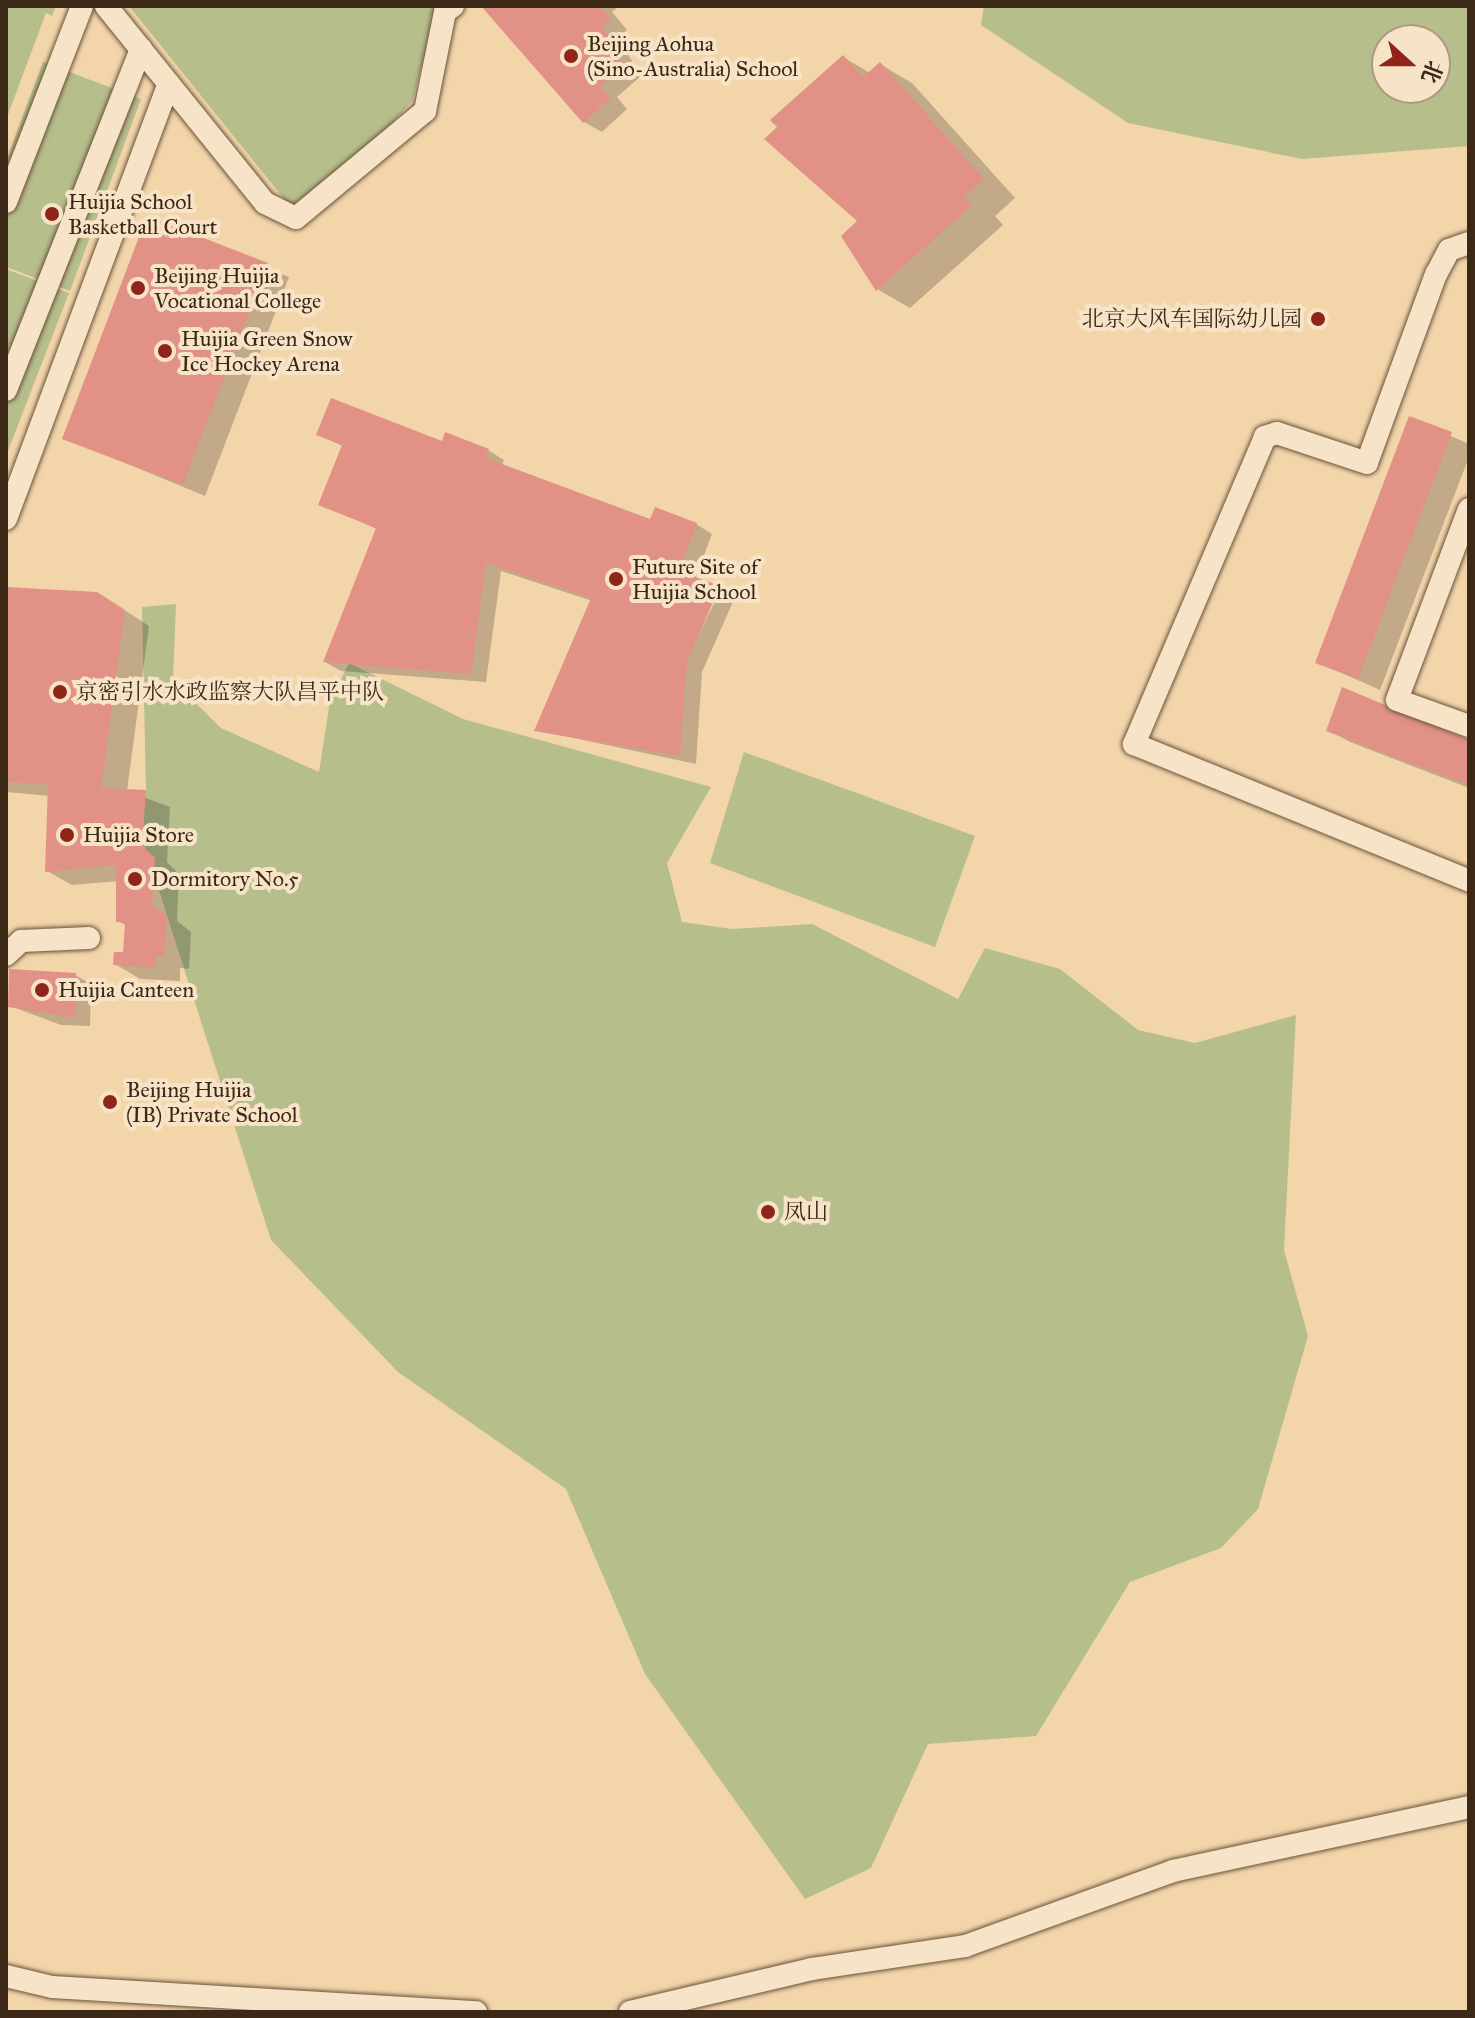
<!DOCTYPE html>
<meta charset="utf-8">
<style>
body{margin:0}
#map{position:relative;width:1475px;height:2018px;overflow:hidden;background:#f3d5aa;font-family:"IM FELL Great Primer","Noto Serif SC",serif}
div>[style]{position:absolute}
.green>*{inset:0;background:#b6be8c}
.shadow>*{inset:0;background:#0003}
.building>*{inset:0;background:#e19186}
.roads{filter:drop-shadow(0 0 2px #69533b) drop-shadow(0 0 2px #69533b)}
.minor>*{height:22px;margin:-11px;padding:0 11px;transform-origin:11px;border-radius:11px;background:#f7e4c8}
.dots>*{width:22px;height:22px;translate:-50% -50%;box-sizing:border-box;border:4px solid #f7e4c8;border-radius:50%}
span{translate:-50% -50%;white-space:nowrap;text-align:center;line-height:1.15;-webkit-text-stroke:8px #f7e4c8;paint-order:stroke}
.poi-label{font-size:22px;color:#3b2816}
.left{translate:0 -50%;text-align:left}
.right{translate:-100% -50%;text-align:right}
.frame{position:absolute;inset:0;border:8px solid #3b2816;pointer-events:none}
.north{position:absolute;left:1371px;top:24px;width:80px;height:80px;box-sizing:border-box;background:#f7e4c8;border:2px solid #ac9981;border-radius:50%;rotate:111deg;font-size:22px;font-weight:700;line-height:32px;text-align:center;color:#3b2816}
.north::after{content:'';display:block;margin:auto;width:28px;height:36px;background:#8f2418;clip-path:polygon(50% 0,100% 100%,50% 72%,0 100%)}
</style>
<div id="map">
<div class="green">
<i style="clip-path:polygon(6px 6px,56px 6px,52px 16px,46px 13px,6px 120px)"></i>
<i style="clip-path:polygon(129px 6px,438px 6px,412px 101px,315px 208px,289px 205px)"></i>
<i style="clip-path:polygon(evenodd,984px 6px,1469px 6px,1469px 146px,1302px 159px,1128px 123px,981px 25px,984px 6px,1435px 40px,1435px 88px,1387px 88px,1387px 40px,1435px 40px)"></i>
<i style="clip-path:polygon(43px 62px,141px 99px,70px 291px,6px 267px,6px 161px)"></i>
<i style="clip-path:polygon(6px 269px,69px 293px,6px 456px)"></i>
<i style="clip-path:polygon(176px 604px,173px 681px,221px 728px,319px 772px,330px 701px,349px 663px,463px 719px,711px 787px,667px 863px,682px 922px,732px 929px,812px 924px,958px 999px,985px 948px,1060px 969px,1138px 1030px,1195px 1043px,1296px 1015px,1284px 1250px,1308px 1336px,1258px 1509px,1221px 1548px,1130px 1582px,1036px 1736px,928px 1744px,871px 1868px,805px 1899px,645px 1674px,566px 1489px,398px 1372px,271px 1240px,138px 825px,146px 790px,142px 607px)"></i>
<i style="clip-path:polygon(744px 752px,975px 836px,935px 947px,710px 863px)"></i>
</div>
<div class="shadow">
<i style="clip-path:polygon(493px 6px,619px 6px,612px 12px,627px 30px,618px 38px,641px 76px,617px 97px,627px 109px,602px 132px,584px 122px)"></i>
<i style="clip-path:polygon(843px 57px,870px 73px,880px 64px,912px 83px,1015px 198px,995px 216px,1003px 225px,910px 308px,877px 289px,860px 222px,767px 139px)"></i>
<i style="clip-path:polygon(148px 219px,289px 277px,205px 496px,65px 438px)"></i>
<i style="clip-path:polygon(1410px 418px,1469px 444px,1469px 457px,1380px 690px,1317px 662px)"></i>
<i style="clip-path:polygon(318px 434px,488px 450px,504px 460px,502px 466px,651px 521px,696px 524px,712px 534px,695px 579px,681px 671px,721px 589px,735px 597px,702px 672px,696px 764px,536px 730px,592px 601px,501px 571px,486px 682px,341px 671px,325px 662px,377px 529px,321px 504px,344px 447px)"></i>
<i style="clip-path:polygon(6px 589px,123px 609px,149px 626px,127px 791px,170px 807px,167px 862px,179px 874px,177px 921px,191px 932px,189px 969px,180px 968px,180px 981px,140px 979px,115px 964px,125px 954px,127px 926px,118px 921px,118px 881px,72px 885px,47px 871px,50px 796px,6px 792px)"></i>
<i style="clip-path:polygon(1328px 730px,1469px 741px,1469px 788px,1350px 742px)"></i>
<i style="clip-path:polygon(75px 975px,91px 984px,90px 1026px,61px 1025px,10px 1006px)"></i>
</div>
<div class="building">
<i style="clip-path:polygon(481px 6px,599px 6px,611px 19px,601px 27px,615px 43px,609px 47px,625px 65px,600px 86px,611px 98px,583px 123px)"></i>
<i style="clip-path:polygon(843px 55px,863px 77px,880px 62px,984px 179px,964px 197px,972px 205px,876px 291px,841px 236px,857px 221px,764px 139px,777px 127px,770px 120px)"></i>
<i style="clip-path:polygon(147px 216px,268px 263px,183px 485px,62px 439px)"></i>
<i style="clip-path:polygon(331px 398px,442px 441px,445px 432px,489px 449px,486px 458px,650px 519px,655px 507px,697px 523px,679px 571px,720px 586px,687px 662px,680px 756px,534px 731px,591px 598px,486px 563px,471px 674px,323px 662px,376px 528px,318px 505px,342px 445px,316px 435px)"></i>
<i style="clip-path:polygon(1409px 416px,1452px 432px,1358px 679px,1315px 663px)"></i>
<i style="clip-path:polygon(6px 587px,97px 592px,125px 610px,101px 788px,146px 790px,142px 846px,155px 858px,152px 905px,167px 916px,164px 956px,156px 955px,155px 968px,113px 965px,114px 952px,123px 952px,125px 923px,116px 922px,116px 865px,45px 872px,48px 784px,6px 782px)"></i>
<i style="clip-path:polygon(1342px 687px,1469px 740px,1469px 785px,1326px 731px)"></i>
<i style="clip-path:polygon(9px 969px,76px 973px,75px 1018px,8px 1007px)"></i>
</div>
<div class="roads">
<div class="minor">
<i style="left:106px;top:6px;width:253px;rotate:51.1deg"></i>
<i style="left:265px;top:203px;width:34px;rotate:26deg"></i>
<i style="left:296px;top:218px;width:168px;rotate:-39.7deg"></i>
<i style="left:425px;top:111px;width:101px;rotate:-78.6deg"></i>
<i style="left:445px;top:12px;width:10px;rotate:-37deg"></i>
<i style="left:6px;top:202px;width:210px;rotate:-68.8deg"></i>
<i style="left:1469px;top:243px;width:21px;rotate:161deg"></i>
<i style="left:1449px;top:250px;width:27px;rotate:118deg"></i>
<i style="left:1436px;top:274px;width:201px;rotate:110.1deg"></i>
<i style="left:1367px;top:463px;width:95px;rotate:-161.6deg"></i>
<i style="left:1277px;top:433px;width:13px;rotate:162deg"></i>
<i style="left:1265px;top:437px;width:334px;rotate:113.1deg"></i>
<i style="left:1134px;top:744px;width:362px;rotate:22.2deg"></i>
<i style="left:6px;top:390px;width:367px;rotate:-68.4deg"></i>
<i style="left:1469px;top:509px;width:204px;rotate:110.7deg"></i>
<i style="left:1397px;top:700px;width:77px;rotate:19.9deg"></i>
<i style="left:6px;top:519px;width:465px;rotate:-69.5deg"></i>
<i style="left:6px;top:955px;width:21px;rotate:-43deg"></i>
<i style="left:21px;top:941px;width:68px;rotate:-2.5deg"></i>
<i style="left:6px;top:1976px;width:47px;rotate:13.4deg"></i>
<i style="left:52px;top:1987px;width:425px;rotate:3.4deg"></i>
<i style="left:630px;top:2012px;width:187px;rotate:-13.3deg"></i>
<i style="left:812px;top:1969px;width:155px;rotate:-8.5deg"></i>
<i style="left:965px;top:1946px;width:221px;rotate:-19.8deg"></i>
<i style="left:1173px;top:1871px;width:303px;rotate:-12.2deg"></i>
</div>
</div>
<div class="dots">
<i style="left:571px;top:56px;background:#8f2418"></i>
<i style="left:52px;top:214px;background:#8f2418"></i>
<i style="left:138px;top:288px;background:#8f2418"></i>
<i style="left:1318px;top:319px;background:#8f2418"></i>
<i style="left:165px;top:351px;background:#8f2418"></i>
<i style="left:616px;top:579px;background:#8f2418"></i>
<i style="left:60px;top:692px;background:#8f2418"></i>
<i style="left:67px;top:835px;background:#8f2418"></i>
<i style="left:135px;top:879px;background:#8f2418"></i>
<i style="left:42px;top:990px;background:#8f2418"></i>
<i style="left:110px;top:1102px;background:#8f2418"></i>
<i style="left:768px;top:1212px;background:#8f2418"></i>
</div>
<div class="poi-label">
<span class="left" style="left:587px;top:56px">Beijing Aohua<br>(Sino-Australia) School</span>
<span class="left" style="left:68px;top:214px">Huijia School<br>Basketball Court</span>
<span class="left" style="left:154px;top:288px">Beijing Huijia<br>Vocational College</span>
<span class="right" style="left:1302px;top:319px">北京大风车国际幼儿园</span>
<span class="left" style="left:181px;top:351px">Huijia Green Snow<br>Ice Hockey Arena</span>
<span class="left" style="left:632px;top:579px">Future Site of<br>Huijia School</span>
<span class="left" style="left:76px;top:692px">京密引水水政监察大队昌平中队</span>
<span class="left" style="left:83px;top:835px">Huijia Store</span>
<span class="left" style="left:151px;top:879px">Dormitory No.5</span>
<span class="left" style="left:58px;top:990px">Huijia Canteen</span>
<span class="left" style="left:126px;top:1102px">Beijing Huijia<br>(IB) Private School</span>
<span class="left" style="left:784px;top:1212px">凤山</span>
</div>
<div class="frame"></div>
<div class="north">北</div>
</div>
